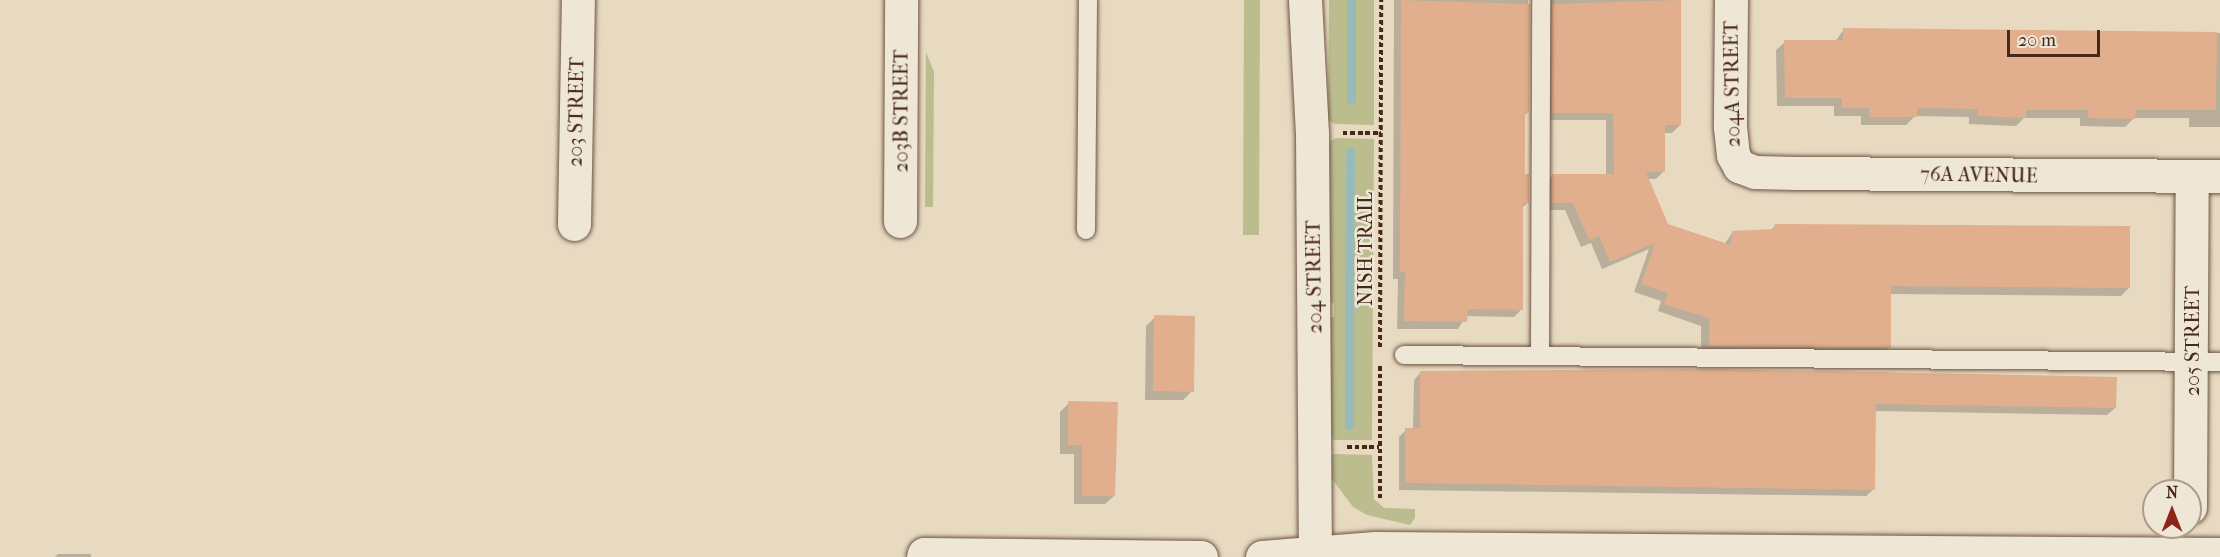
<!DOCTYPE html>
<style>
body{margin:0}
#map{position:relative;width:2220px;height:557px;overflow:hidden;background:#e7dac0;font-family:"IM FELL French Canon",serif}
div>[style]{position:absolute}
.green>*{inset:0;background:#bcbd8e}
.shadow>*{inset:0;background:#0003}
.stream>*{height:9px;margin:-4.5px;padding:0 4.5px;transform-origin:4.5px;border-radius:4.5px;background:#98bab8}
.building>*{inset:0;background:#e1af8d}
.path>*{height:4px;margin-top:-2px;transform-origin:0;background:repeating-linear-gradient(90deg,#48281b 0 4.5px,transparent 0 7.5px)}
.roads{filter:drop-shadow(0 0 2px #705444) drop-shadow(0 0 2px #705444)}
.lane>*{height:18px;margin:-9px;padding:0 9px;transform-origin:9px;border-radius:9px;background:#efe7d6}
.street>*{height:33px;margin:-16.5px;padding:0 16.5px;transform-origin:16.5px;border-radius:16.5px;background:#efe7d6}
span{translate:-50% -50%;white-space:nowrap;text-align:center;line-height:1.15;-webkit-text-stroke:5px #efe7d6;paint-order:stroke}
.street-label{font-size:20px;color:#48281b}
.north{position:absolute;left:2142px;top:479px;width:60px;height:60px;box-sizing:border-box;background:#efe7d6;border:2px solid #ac9b8b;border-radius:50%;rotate:0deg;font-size:16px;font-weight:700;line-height:24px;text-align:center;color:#48281b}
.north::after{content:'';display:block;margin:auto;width:21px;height:27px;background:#8f2418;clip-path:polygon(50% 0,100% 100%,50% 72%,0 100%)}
.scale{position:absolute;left:2007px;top:30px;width:93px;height:27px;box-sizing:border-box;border:3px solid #48281b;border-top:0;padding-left:8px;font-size:18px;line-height:21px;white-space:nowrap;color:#48281b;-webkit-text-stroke:4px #efe7d6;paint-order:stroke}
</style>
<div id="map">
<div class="green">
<i style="clip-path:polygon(1244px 0,1260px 0,1259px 235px,1243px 235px)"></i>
<i style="clip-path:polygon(1329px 0,1374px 0,1374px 125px,1335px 124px,1328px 120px)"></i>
<i style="clip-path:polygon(926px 52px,934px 72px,933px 207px,925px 207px)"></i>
<i style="clip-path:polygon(1336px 138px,1374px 139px,1372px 440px,1334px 440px,1326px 434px,1327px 317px,1334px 317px,1334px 303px,1328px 304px,1328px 143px)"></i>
<i style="clip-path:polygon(1334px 454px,1372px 455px,1374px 499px,1384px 508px,1415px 509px,1415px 518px,1410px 525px,1367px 515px,1353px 507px,1329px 475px,1326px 459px)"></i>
</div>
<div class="shadow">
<i style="clip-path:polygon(1394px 0,1528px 0,1528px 112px,1523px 117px,1523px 176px,1528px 202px,1522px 208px,1522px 309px,1514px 317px,1466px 316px,1458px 329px,1397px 329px,1398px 279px,1393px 279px)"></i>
<i style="clip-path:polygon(1540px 0,1680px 0,1680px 125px,1672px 133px,1664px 133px,1664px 171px,1656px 179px,1647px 179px,1666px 225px,1724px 245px,1732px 233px,1770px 231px,1775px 226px,2129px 288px,2121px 296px,1890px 294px,1889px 347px,1881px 355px,1701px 354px,1701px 326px,1658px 311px,1661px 301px,1634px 292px,1649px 249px,1602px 269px,1591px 243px,1581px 247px,1565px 210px,1544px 210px,1544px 184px,1552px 176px,1606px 176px,1606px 120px,1545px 120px)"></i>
<i style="clip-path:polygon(1844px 29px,2220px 33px,2220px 127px,2189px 127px,2189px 118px,2134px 118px,2125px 127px,2080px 126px,2080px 118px,2024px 118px,2016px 126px,1969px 124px,1969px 117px,1915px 116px,1906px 125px,1861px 125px,1861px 116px,1834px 116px,1834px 106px,1777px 106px,1776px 50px,1785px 42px,1835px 42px)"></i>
<i style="clip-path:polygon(1155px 317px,1192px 391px,1183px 400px,1145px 400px,1146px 326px)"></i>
<i style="clip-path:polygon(1421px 372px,1889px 372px,1889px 377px,2115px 408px,2107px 415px,1875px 411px,1874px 489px,1866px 496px,1399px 490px,1399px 437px,1406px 430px,1413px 430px,1414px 380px)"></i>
<i style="clip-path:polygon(1069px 403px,1114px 496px,1105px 504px,1074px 504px,1074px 454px,1060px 454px,1060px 412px)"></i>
<i style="clip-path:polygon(58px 554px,91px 554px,91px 557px,55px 557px)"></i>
</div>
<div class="stream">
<i style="left:1351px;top:100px;width:100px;rotate:-90deg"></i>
<i style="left:1349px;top:425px;width:273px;rotate:-89.8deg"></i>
</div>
<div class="building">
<i style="clip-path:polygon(1401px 0,1530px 4px,1529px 113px,1525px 113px,1525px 174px,1529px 174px,1529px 203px,1523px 203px,1523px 310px,1468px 309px,1467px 322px,1404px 321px,1405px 272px,1400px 272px)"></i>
<i style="clip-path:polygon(1681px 0,1681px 125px,1665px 125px,1665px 172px,1646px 172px,1668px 224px,1731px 245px,1732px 231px,1774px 229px,1775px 224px,2130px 226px,2130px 288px,1891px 286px,1891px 348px,1709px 346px,1709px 318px,1664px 304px,1668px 293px,1641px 284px,1655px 243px,1610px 262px,1599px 236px,1589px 240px,1573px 203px,1552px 203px,1552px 174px,1614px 174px,1613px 113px,1552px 113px,1552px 4px)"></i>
<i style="clip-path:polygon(1843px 28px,2217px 32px,2216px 110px,2136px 110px,2135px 119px,2088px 118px,2088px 110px,2026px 110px,2026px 118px,1978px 116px,1978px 109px,1917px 108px,1917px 117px,1869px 117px,1869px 108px,1842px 108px,1842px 98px,1785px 98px,1784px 40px,1843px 40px)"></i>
<i style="clip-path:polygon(1154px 315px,1195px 316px,1194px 392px,1153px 391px)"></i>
<i style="clip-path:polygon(1709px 369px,2117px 377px,2116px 408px,1876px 404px,1875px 490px,1405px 483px,1405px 428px,1420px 428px,1420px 371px)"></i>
<i style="clip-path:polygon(1068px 401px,1118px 402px,1115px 496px,1082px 496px,1082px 445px,1068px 445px)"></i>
</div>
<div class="path">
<i style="left:1343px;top:133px;width:38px"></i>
<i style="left:1380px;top:347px;width:347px;rotate:-89.8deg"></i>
<i style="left:1347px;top:447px;width:32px"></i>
<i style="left:1380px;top:498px;width:134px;rotate:-90deg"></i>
</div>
<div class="roads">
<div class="lane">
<i style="left:1086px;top:230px;width:230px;rotate:-89.5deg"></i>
<i style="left:1404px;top:355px;width:816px;rotate:0.49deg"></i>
<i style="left:1540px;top:356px;width:356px;rotate:-89.8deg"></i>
</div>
<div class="street">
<i style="left:1305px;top:0;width:133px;rotate:87deg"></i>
<i style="left:1312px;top:133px;width:421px;rotate:89.6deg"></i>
<i style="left:1731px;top:0;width:127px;rotate:90.5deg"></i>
<i style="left:1730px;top:127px;width:28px;rotate:84deg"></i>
<i style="left:1733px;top:155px;width:13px;rotate:61deg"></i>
<i style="left:1739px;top:166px;width:17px;rotate:21deg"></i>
<i style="left:1755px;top:172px;width:41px;rotate:1.4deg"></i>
<i style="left:1796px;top:173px;width:424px;rotate:0.4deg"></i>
<i style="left:900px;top:221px;width:221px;rotate:-89.7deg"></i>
<i style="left:574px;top:224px;width:224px;rotate:-89deg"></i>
<i style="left:2190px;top:507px;width:331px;rotate:-89.7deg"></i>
<i style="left:923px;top:557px;width:3px;rotate:-72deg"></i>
<i style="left:924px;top:554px;width:277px;rotate:0.6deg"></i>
<i style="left:1262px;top:557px;width:113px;rotate:-4.6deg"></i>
<i style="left:1375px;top:548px;width:845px;rotate:0.41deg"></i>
</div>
</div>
<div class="street-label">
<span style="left:1732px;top:84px;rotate:-91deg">204A STREET</span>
<span style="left:901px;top:111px;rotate:-90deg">203B STREET</span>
<span style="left:576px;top:112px;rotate:-89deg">203 STREET</span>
<span style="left:1979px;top:175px;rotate:1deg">76A AVENUE</span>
<span style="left:1365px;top:249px;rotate:-90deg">NISH TRAIL</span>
<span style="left:1314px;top:277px;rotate:-91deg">204 STREET</span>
<span style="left:2192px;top:341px;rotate:-90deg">205 STREET</span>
</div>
<div class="north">N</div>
<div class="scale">20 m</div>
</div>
